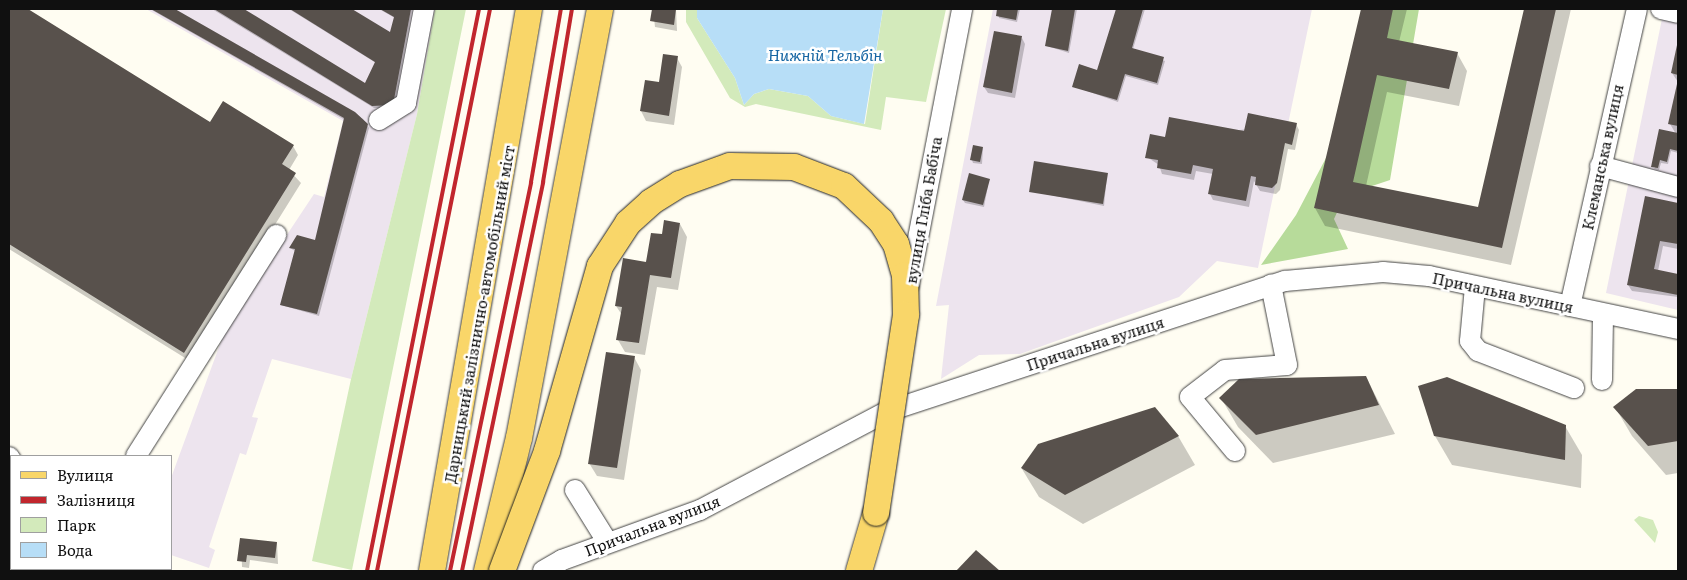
<!DOCTYPE html>
<meta charset="utf-8">
<style>
body{margin:0}
#map{position:relative;width:1687px;height:580px;overflow:hidden;background:#fffdf2;font-family:Literata,serif}
div>[style]{position:absolute}
.industrial>*{inset:0;background:#ede4ee}
.green>*{inset:0;background:#d3eabb}
.forest>*{inset:0;background:#b7db9a}
.water>*{inset:0;background:#b7def7}
.shadow>*{inset:0;background:#0003}
.building>*{inset:0;background:#58514c}
.roads{filter:drop-shadow(0 0 1px #434343) drop-shadow(0 0 1px #434343)}
.minor>*{height:20px;margin:-10px;padding:0 10px;transform-origin:10px;border-radius:10px;background:#fff}
.major>*{height:26px;margin:-13px;padding:0 13px;transform-origin:13px;border-radius:13px;background:#f9d669}
.rail>*{height:4px;margin:-2px;padding:0 2px;transform-origin:2px;border-radius:2px;background:#c1262d}
.bridges{filter:drop-shadow(0 0 1px #212121) drop-shadow(0 0 1px #212121)}
.major-bridge>*{height:26px;margin:-13px;padding:0 13px;transform-origin:13px;border-radius:13px;background:#f9d669}
span{translate:-50% -50%;white-space:nowrap;text-align:center;line-height:1.15;-webkit-text-stroke:5px #fff;paint-order:stroke}
.street-label{font-size:15px;color:#101010}
.water-label{font-size:16px;color:#1766a3;font-style:italic}
.frame{position:absolute;inset:0;border:10px solid #101010;pointer-events:none}
.legend{position:absolute;left:10px;top:455px;width:162px;height:115px;box-sizing:border-box;background:#fff;border:1px solid #9f9f9f;margin:0;padding:6px 9px;list-style:none;font-size:15px;color:#101010}
.legend li{display:flex;align-items:center;gap:10px;height:25px}
.legend b{width:25px;border:1px solid #9f9f9f}
</style>
<div id="map">
<div class="industrial">
<i style="clip-path:polygon(146px 9px,435px 9px,417px 114px,351px 379px,272px 359px,252px 417px,258px 418px,246px 455px,240px 453px,209px 547px,215px 550px,209px 568px,171px 555px,171px 478px,227px 325px,314px 194px,324px 197px,343px 121px)"></i>
<i style="clip-path:polygon(993px 9px,1312px 9px,1258px 268px,1217px 261px,1179px 297px,1020px 354px,979px 355px,941px 379px,949px 305px,936px 306px)"></i>
<i style="clip-path:polygon(1664px 9px,1678px 9px,1678px 310px,1606px 293px)"></i>
</div>
<div class="green">
<i style="clip-path:polygon(435px 9px,466px 9px,352px 570px,312px 561px,351px 379px,417px 114px)"></i>
<i style="clip-path:polygon(686px 9px,697px 9px,697px 18px,735px 78px,744px 105px,754px 94px,769px 89px,808px 96px,831px 116px,865px 124px,883px 9px,946px 9px,926px 102px,886px 97px,881px 130px,756px 104px,745px 107px,730px 98px,686px 22px)"></i>
<i style="clip-path:polygon(1639px 516px,1653px 520px,1658px 532px,1655px 543px,1634px 520px)"></i>
</div>
<div class="forest">
<i style="clip-path:polygon(1372px 9px,1419px 9px,1390px 180px,1345px 195px,1334px 219px,1348px 249px,1261px 265px,1296px 215px,1327px 156px,1346px 107px)"></i>
</div>
<div class="water">
<i style="clip-path:polygon(697px 9px,883px 9px,864px 124px,831px 116px,808px 96px,769px 89px,754px 94px,744px 105px,735px 78px,697px 18px)"></i>
</div>
<div class="shadow">
<i style="clip-path:polygon(9px 9px,25px 9px,210px 124px,293px 146px,298px 155px,289px 170px,301px 183px,190px 361px,9px 249px)"></i>
<i style="clip-path:polygon(150px 9px,173px 9px,363px 119px,369px 128px,319px 316px,281px 305px,295px 251px,290px 248px,316px 241px,345px 120px)"></i>
<i style="clip-path:polygon(212px 9px,241px 9px,365px 84px,376px 63px,289px 9px,349px 9px,390px 34px,395px 18px,379px 9px,412px 9px,394px 108px,374px 108px)"></i>
<i style="clip-path:polygon(653px 9px,676px 9px,677px 31px,655px 27px)"></i>
<i style="clip-path:polygon(998px 9px,1020px 9px,1017px 22px,999px 18px)"></i>
<i style="clip-path:polygon(1054px 9px,1077px 9px,1069px 53px,1047px 46px)"></i>
<i style="clip-path:polygon(1117px 9px,1145px 9px,1133px 49px,1165px 61px,1158px 85px,1126px 76px,1118px 102px,1073px 86px,1098px 72px)"></i>
<i style="clip-path:polygon(1362px 9px,1407px 9px,1399px 42px,1457px 53px,1467px 71px,1459px 106px,1387px 92px,1366px 186px,1479px 209px,1525px 9px,1571px 9px,1511px 265px,1325px 226px,1315px 208px)"></i>
<i style="clip-path:polygon(1022px 38px,1025px 44px,1015px 98px,988px 93px,984px 87px)"></i>
<i style="clip-path:polygon(1678px 48px,1678px 82px,1672px 73px)"></i>
<i style="clip-path:polygon(677px 58px,682px 67px,674px 125px,646px 121px,641px 111px)"></i>
<i style="clip-path:polygon(1678px 87px,1678px 153px,1671px 151px,1668px 164px,1661px 163px,1659px 170px,1654px 169px,1676px 134px,1670px 124px)"></i>
<i style="clip-path:polygon(1296px 124px,1299px 130px,1295px 150px,1288px 149px,1280px 190px,1276px 194px,1260px 191px,1254px 181px,1249px 207px,1213px 200px,1210px 194px,1213px 174px,1196px 171px,1194px 180px,1162px 174px,1159px 165px,1147px 157px,1166px 138px)"></i>
<i style="clip-path:polygon(983px 148px,982px 164px,973px 163px,972px 160px)"></i>
<i style="clip-path:polygon(1107px 175px,1104px 206px,1031px 191px)"></i>
<i style="clip-path:polygon(989px 180px,984px 207px,965px 203px,963px 200px)"></i>
<i style="clip-path:polygon(1646px 198px,1678px 205px,1678px 249px,1663px 246px,1658px 271px,1678px 275px,1678px 297px,1632px 291px,1628px 285px)"></i>
<i style="clip-path:polygon(680px 224px,687px 237px,678px 290px,657px 287px,645px 355px,625px 352px,618px 340px,622px 315px,616px 306px,663px 236px)"></i>
<i style="clip-path:polygon(634px 357px,641px 370px,624px 480px,597px 476px,589px 463px)"></i>
<i style="clip-path:polygon(1366px 377px,1395px 434px,1273px 463px,1238px 427px,1221px 398px)"></i>
<i style="clip-path:polygon(1637px 390px,1678px 390px,1678px 473px,1666px 475px,1632px 436px,1615px 407px)"></i>
<i style="clip-path:polygon(1565px 426px,1582px 455px,1581px 488px,1452px 465px,1435px 436px)"></i>
<i style="clip-path:polygon(1178px 436px,1195px 465px,1083px 524px,1039px 497px,1022px 469px)"></i>
<i style="clip-path:polygon(241px 539px,277px 543px,278px 564px,250px 560px,249px 568px,242px 567px)"></i>
</div>
<div class="building">
<i style="clip-path:polygon(9px 9px,28px 9px,210px 122px,223px 101px,294px 145px,282px 164px,296px 173px,184px 353px,9px 244px)"></i>
<i style="clip-path:polygon(151px 9px,175px 9px,355px 112px,368px 124px,317px 314px,280px 305px,295px 249px,289px 248px,297px 235px,315px 240px,344px 118px)"></i>
<i style="clip-path:polygon(214px 9px,244px 9px,365px 83px,375px 62px,290px 9px,352px 9px,390px 32px,394px 17px,380px 9px,411px 9px,393px 105px,372px 106px)"></i>
<i style="clip-path:polygon(652px 9px,676px 9px,674px 25px,650px 21px)"></i>
<i style="clip-path:polygon(997px 9px,1018px 9px,1016px 20px,996px 16px)"></i>
<i style="clip-path:polygon(1052px 9px,1075px 9px,1068px 51px,1045px 46px)"></i>
<i style="clip-path:polygon(1116px 9px,1143px 9px,1132px 48px,1164px 57px,1157px 83px,1125px 74px,1117px 100px,1072px 87px,1079px 64px,1097px 70px)"></i>
<i style="clip-path:polygon(1361px 9px,1393px 9px,1387px 38px,1458px 52px,1449px 89px,1377px 75px,1353px 182px,1478px 207px,1524px 9px,1556px 9px,1502px 248px,1314px 208px)"></i>
<i style="clip-path:polygon(994px 31px,1022px 36px,1012px 93px,983px 87px)"></i>
<i style="clip-path:polygon(1677px 45px,1678px 45px,1678px 75px,1671px 73px)"></i>
<i style="clip-path:polygon(663px 54px,678px 56px,669px 116px,640px 111px,645px 80px,659px 82px)"></i>
<i style="clip-path:polygon(1677px 84px,1678px 84px,1678px 126px,1668px 124px)"></i>
<i style="clip-path:polygon(1248px 113px,1297px 123px,1292px 145px,1285px 143px,1277px 183px,1272px 188px,1255px 185px,1256px 177px,1251px 176px,1246px 201px,1208px 194px,1213px 169px,1193px 165px,1191px 174px,1157px 168px,1158px 160px,1145px 158px,1150px 134px,1165px 137px,1169px 117px,1244px 131px)"></i>
<i style="clip-path:polygon(1659px 129px,1678px 133px,1678px 151px,1670px 149px,1667px 162px,1660px 160px,1658px 168px,1651px 167px)"></i>
<i style="clip-path:polygon(973px 145px,983px 147px,980px 162px,970px 160px)"></i>
<i style="clip-path:polygon(1034px 161px,1108px 173px,1103px 204px,1029px 192px)"></i>
<i style="clip-path:polygon(969px 173px,990px 179px,983px 205px,962px 200px)"></i>
<i style="clip-path:polygon(1645px 196px,1678px 203px,1678px 244px,1660px 241px,1654px 269px,1678px 274px,1678px 295px,1627px 285px)"></i>
<i style="clip-path:polygon(664px 220px,680px 223px,671px 278px,650px 275px,639px 343px,616px 340px,622px 307px,615px 306px,623px 258px,646px 262px,651px 233px,662px 234px)"></i>
<i style="clip-path:polygon(606px 352px,635px 356px,617px 468px,588px 464px)"></i>
<i style="clip-path:polygon(1366px 376px,1379px 405px,1256px 435px,1219px 398px,1239px 379px)"></i>
<i style="clip-path:polygon(1447px 377px,1566px 425px,1565px 460px,1434px 436px,1418px 386px)"></i>
<i style="clip-path:polygon(1636px 389px,1678px 389px,1678px 441px,1648px 446px,1613px 407px)"></i>
<i style="clip-path:polygon(1155px 407px,1179px 436px,1065px 495px,1021px 468px,1038px 444px)"></i>
<i style="clip-path:polygon(240px 538px,277px 542px,275px 558px,247px 555px,246px 562px,237px 561px)"></i>
<i style="clip-path:polygon(976px 550px,1000px 571px,956px 571px)"></i>
</div>
<div class="roads">
<div class="minor">
<i style="left:1661px;top:9px;width:17px;rotate:13deg"></i>
<i style="left:379px;top:120px;width:32px;rotate:-32deg"></i>
<i style="left:406px;top:103px;width:96px;rotate:-79.2deg"></i>
<i style="left:1600px;top:166px;width:81px;rotate:15.1deg"></i>
<i style="left:909px;top:285px;width:281px;rotate:-79.1deg"></i>
<i style="left:1475px;top:287px;width:54px;rotate:95.3deg"></i>
<i style="left:1470px;top:341px;width:13px;rotate:51deg"></i>
<i style="left:1478px;top:351px;width:103px;rotate:21.1deg"></i>
<i style="left:1570px;top:306px;width:304px;rotate:-77.3deg"></i>
<i style="left:1602px;top:380px;width:66px;rotate:-89.1deg"></i>
<i style="left:1235px;top:451px;width:70px;rotate:-129.8deg"></i>
<i style="left:1190px;top:397px;width:44px;rotate:-37.6deg"></i>
<i style="left:1225px;top:370px;width:62px;rotate:-4.6deg"></i>
<i style="left:1287px;top:365px;width:82px;rotate:-101.3deg"></i>
<i style="left:136px;top:456px;width:262px;rotate:-57.6deg"></i>
<i style="left:9px;top:457px;width:4px;rotate:56deg"></i>
<i style="left:575px;top:490px;width:62px;rotate:58.1deg"></i>
<i style="left:96px;top:569px;width:2px;rotate:63deg"></i>
<i style="left:543px;top:571px;width:22px;rotate:-30deg"></i>
<i style="left:562px;top:560px;width:147px;rotate:-19.9deg"></i>
<i style="left:700px;top:510px;width:210px;rotate:-27.8deg"></i>
<i style="left:886px;top:412px;width:420px;rotate:-18.2deg"></i>
<i style="left:1285px;top:281px;width:98px;rotate:-5.2deg"></i>
<i style="left:1383px;top:272px;width:46px;rotate:5deg"></i>
<i style="left:1429px;top:276px;width:255px;rotate:12deg"></i>
</div>
<div class="major">
<i style="left:9px;top:536px;width:3px;rotate:45deg"></i>
<i style="left:16px;top:569px;width:4px;rotate:27deg"></i>
<i style="left:69px;top:569px;width:5px;rotate:22deg"></i>
<i style="left:432px;top:571px;width:570px;rotate:-80.21deg"></i>
<i style="left:487px;top:571px;width:137px;rotate:-76.5deg"></i>
<i style="left:519px;top:438px;width:437px;rotate:-79.3deg"></i>
<i style="left:859px;top:571px;width:60px;rotate:-73.7deg"></i>
</div>
</div>
<div class="rail">
<i style="left:367px;top:571px;width:573px;rotate:-78.73deg"></i>
<i style="left:377px;top:571px;width:573px;rotate:-78.63deg"></i>
<i style="left:450px;top:571px;width:397px;rotate:-78.2deg"></i>
<i style="left:531px;top:182px;width:176px;rotate:-80.2deg"></i>
<i style="left:462px;top:571px;width:397px;rotate:-78.2deg"></i>
<i style="left:543px;top:182px;width:175px;rotate:-80.5deg"></i>
</div>
<div class="bridges">
<div class="major-bridge">
<i style="left:502px;top:571px;width:128px;rotate:-69.4deg"></i>
<i style="left:547px;top:451px;width:192px;rotate:-74deg"></i>
<i style="left:600px;top:266px;width:51px;rotate:-56.9deg"></i>
<i style="left:628px;top:223px;width:31px;rotate:-42deg"></i>
<i style="left:651px;top:202px;width:34px;rotate:-32deg"></i>
<i style="left:680px;top:184px;width:53px;rotate:-19.8deg"></i>
<i style="left:730px;top:166px;width:64px;rotate:0.9deg"></i>
<i style="left:794px;top:167px;width:53px;rotate:20.8deg"></i>
<i style="left:844px;top:186px;width:51px;rotate:43.4deg"></i>
<i style="left:881px;top:221px;width:27px;rotate:57deg"></i>
<i style="left:896px;top:244px;width:32px;rotate:74deg"></i>
<i style="left:905px;top:275px;width:40px;rotate:88.6deg"></i>
<i style="left:906px;top:315px;width:200px;rotate:98.6deg"></i>
</div>
</div>
<div class="street-label">
<span style="left:1602px;top:157px;rotate:-78deg">Клеманська вулиця</span>
<span style="left:923px;top:210px;rotate:-80deg">вулиця Гліба Бабіча</span>
<span style="left:1503px;top:292px;rotate:12deg">Причальна вулиця</span>
<span style="left:479px;top:314px;rotate:-80deg">Дарницький залізнично-автомобільний міст</span>
<span style="left:1095px;top:343px;rotate:-18deg">Причальна вулиця</span>
<span style="left:652px;top:525px;rotate:-21deg">Причальна вулиця</span>
</div>
<div class="water-label">
<span style="left:825px;top:54px">Нижній Тельбін</span>
</div>
<div class="frame"></div>
<ul class="legend">
<li><b style="height:6px;background:#f9d669"></b>Вулиця</li>
<li><b style="height:6px;background:#c1262d"></b>Залізниця</li>
<li><b style="height:14px;background:#d3eabb"></b>Парк</li>
<li><b style="height:14px;background:#b7def7"></b>Вода</li>
</ul>
</div>
